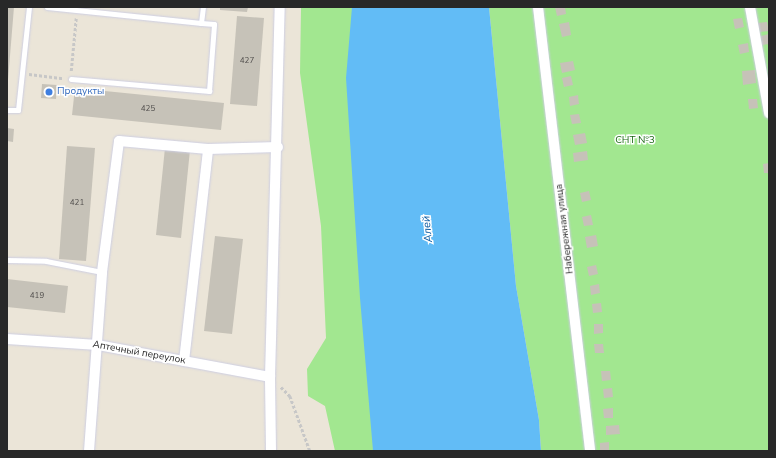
<!DOCTYPE html>
<meta charset="utf-8">
<style>
body{margin:0}
#map{position:relative;width:776px;height:458px;overflow:hidden;background:#ebe5d8;font-family:"Nunito Sans",sans-serif}
div>[style]{position:absolute}
.green>*{inset:0;background:#a2e790}
.water>*{inset:0;background:#62bcf6}
.building>*{inset:0;background:#c6c2b8}
.path>*{height:2.5px;margin-top:-1.25px;transform-origin:0;background:repeating-linear-gradient(90deg,#c7c7c7 0 3px,transparent 0 5px)}
.roads{filter:drop-shadow(0 0 1px #cdcee2) drop-shadow(0 0 1px #cdcee2)}
.lane>*{height:5px;margin:-2.5px;padding:0 2.5px;transform-origin:2.5px;border-radius:2.5px;background:#fff}
.street>*{height:10px;margin:-5px;padding:0 5px;transform-origin:5px;border-radius:5px;background:#fff}
.dots>*{width:11px;height:11px;translate:-50% -50%;box-sizing:border-box;border:2px solid #fff;border-radius:50%}
span{translate:-50% -50%;white-space:nowrap;text-align:center;line-height:1.15;-webkit-text-stroke:3px #fff;paint-order:stroke}
.number-label{font-size:8px;color:#504e4c}
.number-label span{-webkit-text-stroke-width:0}
.shop-label{font-size:10px;color:#366cbe}
.left{translate:0 -50%;text-align:left}
.park-label{font-size:10px;color:#1b6814}
.street-label{font-size:10px;color:#282828}
.water-label{font-size:11px;color:#04569f;font-style:italic}
.frame{position:absolute;inset:0;border:8px solid #282828;pointer-events:none}
</style>
<div id="map">
<div class="green">
<i style="clip-path:polygon(301px 7px,368px 7px,373px 451px,335px 451px,325px 406px,308px 396px,307px 369px,326px 338px,321px 226px,300px 73px)"></i>
<i style="clip-path:polygon(489px 7px,769px 7px,769px 451px,541px 451px,539px 420px,516px 286px)"></i>
</div>
<div class="water">
<i style="clip-path:polygon(352px 7px,489px 7px,516px 286px,539px 420px,541px 451px,373px 451px,360px 298px,346px 78px)"></i>
</div>
<div class="building">
<i style="clip-path:polygon(7px 7px,14px 7px,8px 80px,7px 80px)"></i>
<i style="clip-path:polygon(220px 7px,248px 7px,247px 12px,220px 10px)"></i>
<i style="clip-path:polygon(555px 7px,565px 7px,566px 14px,557px 16px)"></i>
<i style="clip-path:polygon(237px 16px,264px 18px,257px 106px,230px 104px)"></i>
<i style="clip-path:polygon(742px 18px,744px 27px,735px 29px,733px 19px)"></i>
<i style="clip-path:polygon(569px 22px,571px 35px,562px 37px,559px 24px)"></i>
<i style="clip-path:polygon(767px 22px,769px 31px,760px 32px,758px 23px)"></i>
<i style="clip-path:polygon(769px 34px,769px 44px,762px 45px,761px 36px)"></i>
<i style="clip-path:polygon(748px 43px,749px 52px,740px 54px,738px 45px)"></i>
<i style="clip-path:polygon(573px 61px,575px 70px,562px 73px,560px 63px)"></i>
<i style="clip-path:polygon(755px 70px,756px 83px,743px 85px,742px 71px)"></i>
<i style="clip-path:polygon(571px 76px,573px 85px,564px 87px,562px 78px)"></i>
<i style="clip-path:polygon(42px 84px,57px 85px,56px 99px,41px 98px)"></i>
<i style="clip-path:polygon(75px 88px,224px 103px,221px 130px,72px 115px)"></i>
<i style="clip-path:polygon(578px 95px,579px 104px,570px 106px,569px 97px)"></i>
<i style="clip-path:polygon(748px 99px,757px 99px,758px 108px,749px 109px)"></i>
<i style="clip-path:polygon(579px 114px,581px 123px,572px 124px,570px 115px)"></i>
<i style="clip-path:polygon(7px 128px,14px 129px,13px 142px,7px 141px)"></i>
<i style="clip-path:polygon(585px 133px,587px 143px,575px 145px,573px 135px)"></i>
<i style="clip-path:polygon(67px 146px,95px 148px,86px 261px,59px 259px)"></i>
<i style="clip-path:polygon(165px 148px,190px 150px,181px 238px,156px 235px)"></i>
<i style="clip-path:polygon(587px 151px,588px 160px,574px 162px,573px 153px)"></i>
<i style="clip-path:polygon(769px 163px,769px 173px,764px 173px,763px 164px)"></i>
<i style="clip-path:polygon(589px 191px,591px 200px,582px 202px,580px 193px)"></i>
<i style="clip-path:polygon(591px 215px,593px 225px,584px 226px,582px 217px)"></i>
<i style="clip-path:polygon(596px 235px,598px 246px,587px 248px,585px 237px)"></i>
<i style="clip-path:polygon(215px 236px,243px 239px,232px 334px,204px 331px)"></i>
<i style="clip-path:polygon(596px 265px,598px 274px,589px 276px,587px 267px)"></i>
<i style="clip-path:polygon(7px 279px,68px 286px,65px 313px,7px 307px)"></i>
<i style="clip-path:polygon(599px 284px,600px 293px,591px 295px,590px 286px)"></i>
<i style="clip-path:polygon(601px 303px,602px 312px,593px 313px,592px 304px)"></i>
<i style="clip-path:polygon(594px 324px,603px 324px,603px 333px,594px 334px)"></i>
<i style="clip-path:polygon(594px 344px,603px 344px,604px 353px,595px 353px)"></i>
<i style="clip-path:polygon(601px 371px,610px 371px,611px 380px,602px 381px)"></i>
<i style="clip-path:polygon(612px 388px,613px 397px,604px 398px,603px 389px)"></i>
<i style="clip-path:polygon(613px 408px,613px 418px,604px 418px,603px 409px)"></i>
<i style="clip-path:polygon(619px 425px,620px 434px,606px 435px,606px 426px)"></i>
<i style="clip-path:polygon(609px 442px,609px 451px,600px 451px,600px 443px)"></i>
</div>
<div class="path">
<i style="left:71px;top:71px;width:53px;rotate:-84.6deg"></i>
<i style="left:29px;top:74px;width:34px;rotate:7deg"></i>
<i style="left:281px;top:387px;width:13px;rotate:45deg"></i>
<i style="left:290px;top:396px;width:59px;rotate:70deg"></i>
</div>
<div class="roads">
<div class="lane">
<i style="left:47px;top:7px;width:155px;rotate:5.9deg"></i>
<i style="left:201px;top:23px;width:16px;rotate:-83deg"></i>
<i style="left:71px;top:79px;width:139px;rotate:5deg"></i>
<i style="left:209px;top:91px;width:67px;rotate:-85.7deg"></i>
<i style="left:214px;top:24px;width:13px;rotate:-176deg"></i>
<i style="left:7px;top:110px;width:11px"></i>
<i style="left:18px;top:110px;width:104px;rotate:-83.9deg"></i>
<i style="left:7px;top:260px;width:39px;rotate:1deg"></i>
<i style="left:46px;top:261px;width:57px;rotate:11.1deg"></i>
</div>
<div class="street">
<i style="left:538px;top:7px;width:447px;rotate:83.3deg"></i>
<i style="left:750px;top:7px;width:108px;rotate:79.8deg"></i>
<i style="left:7px;top:339px;width:91px;rotate:3.8deg"></i>
<i style="left:98px;top:345px;width:175px;rotate:10.5deg"></i>
<i style="left:184px;top:361px;width:213px;rotate:-83.5deg"></i>
<i style="left:89px;top:451px;width:179px;rotate:-85.8deg"></i>
<i style="left:102px;top:272px;width:132px;rotate:-82.6deg"></i>
<i style="left:119px;top:141px;width:89px;rotate:5.1deg"></i>
<i style="left:208px;top:149px;width:70px;rotate:-1.6deg"></i>
<i style="left:271px;top:451px;width:74px;rotate:-90.8deg"></i>
<i style="left:270px;top:377px;width:370px;rotate:-88.5deg"></i>
</div>
</div>
<div class="dots">
<i style="left:49px;top:92px;background:#3f7fe0"></i>
</div>
<div class="number-label">
<span style="left:247px;top:61px">427</span>
<span style="left:148px;top:109px">425</span>
<span style="left:77px;top:203px">421</span>
<span style="left:37px;top:296px">419</span>
</div>
<div class="shop-label">
<span class="left" style="left:57px;top:92px">Продукты</span>
</div>
<div class="park-label">
<span style="left:635px;top:141px">СНТ №3</span>
</div>
<div class="street-label">
<span style="left:565px;top:229px;rotate:-97deg">Набережная улица</span>
<span style="left:139px;top:353px;rotate:10deg">Аптечный переулок</span>
</div>
<div class="water-label">
<span style="left:428px;top:229px;rotate:-96deg">Алей</span>
</div>
<div class="frame"></div>
</div>
